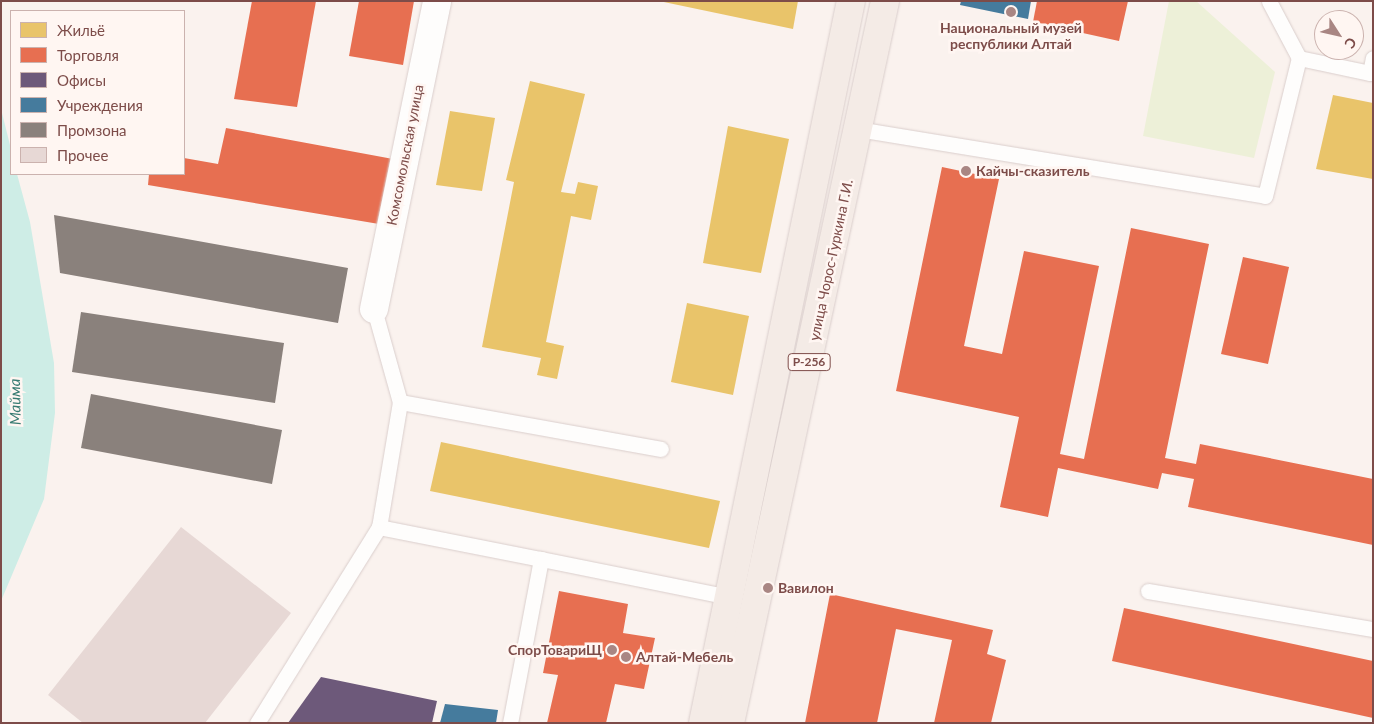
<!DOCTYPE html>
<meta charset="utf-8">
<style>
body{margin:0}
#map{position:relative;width:1374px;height:724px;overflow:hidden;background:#faf2ee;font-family:Lato,sans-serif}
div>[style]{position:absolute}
.green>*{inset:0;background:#edf0d8}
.water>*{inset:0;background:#ceede6}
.homes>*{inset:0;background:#e9c46a}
.shops>*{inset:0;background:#e76f51}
.offices>*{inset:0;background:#6d597a}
.public>*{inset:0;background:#457b9d}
.industry>*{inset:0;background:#8a817c}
.building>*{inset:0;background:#e7d8d5}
.roads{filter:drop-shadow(0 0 1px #dacecc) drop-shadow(0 0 1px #dacecc)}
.lane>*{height:15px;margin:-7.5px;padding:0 7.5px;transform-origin:7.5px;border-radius:7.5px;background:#fefdfc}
.street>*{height:28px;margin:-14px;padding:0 14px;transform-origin:14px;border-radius:14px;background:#fefdfc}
.primary>*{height:28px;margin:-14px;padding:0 14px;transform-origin:14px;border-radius:14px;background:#f4ebe6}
.dots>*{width:14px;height:14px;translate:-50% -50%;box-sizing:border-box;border:2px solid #fff6f2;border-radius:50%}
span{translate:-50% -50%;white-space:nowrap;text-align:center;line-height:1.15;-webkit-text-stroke:5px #fff6f2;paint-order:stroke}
.shield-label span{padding:1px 4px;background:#fff6f2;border:1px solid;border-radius:4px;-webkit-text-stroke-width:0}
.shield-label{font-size:12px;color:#7d4c49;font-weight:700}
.poi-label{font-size:14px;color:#7d4c49;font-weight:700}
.left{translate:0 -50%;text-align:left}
.right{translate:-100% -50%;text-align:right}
.street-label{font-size:14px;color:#7d4c49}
.water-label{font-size:15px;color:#387b72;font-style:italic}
.frame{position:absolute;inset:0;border:2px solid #7d4c49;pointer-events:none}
.legend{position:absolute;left:10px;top:10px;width:175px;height:165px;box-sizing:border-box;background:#fff6f2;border:1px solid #cbb2ae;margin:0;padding:6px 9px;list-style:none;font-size:15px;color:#7d4c49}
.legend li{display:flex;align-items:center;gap:10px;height:25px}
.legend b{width:25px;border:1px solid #cbb2ae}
.north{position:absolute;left:1314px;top:10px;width:50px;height:50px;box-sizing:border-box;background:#fff6f2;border:1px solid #cbb2ae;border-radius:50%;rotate:125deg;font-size:14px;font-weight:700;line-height:20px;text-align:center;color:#7d4c49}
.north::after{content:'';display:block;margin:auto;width:18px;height:22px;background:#a98683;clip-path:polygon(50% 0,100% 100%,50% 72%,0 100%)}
</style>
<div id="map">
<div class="green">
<i style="clip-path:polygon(1169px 1px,1196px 1px,1275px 72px,1254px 158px,1143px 136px)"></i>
</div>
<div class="water">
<i style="clip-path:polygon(1px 109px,11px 149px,11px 174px,17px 174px,30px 222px,54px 363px,55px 413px,44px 499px,1px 601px)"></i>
</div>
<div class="homes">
<i style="clip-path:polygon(659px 1px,798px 1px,793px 29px)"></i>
<i style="clip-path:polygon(530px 81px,585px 94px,561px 192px,575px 194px,578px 182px,598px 186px,591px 220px,571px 216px,546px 342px,564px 346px,557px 379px,537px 375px,541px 358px,482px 347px,514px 182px,506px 180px)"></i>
<i style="clip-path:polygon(1333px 95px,1373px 103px,1373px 179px,1316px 169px)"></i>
<i style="clip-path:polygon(450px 111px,495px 118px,482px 191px,436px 185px)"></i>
<i style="clip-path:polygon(728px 126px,789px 139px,761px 273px,703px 263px)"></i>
<i style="clip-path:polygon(687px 303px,749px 316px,733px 395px,671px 382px)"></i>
<i style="clip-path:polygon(441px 442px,720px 501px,709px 548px,430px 491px)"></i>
</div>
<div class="shops">
<i style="clip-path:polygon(252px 1px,316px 1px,297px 107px,234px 99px)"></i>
<i style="clip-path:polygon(359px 1px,414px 1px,403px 65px,349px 56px)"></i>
<i style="clip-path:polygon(1037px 1px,1128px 1px,1119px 41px,1033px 22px)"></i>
<i style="clip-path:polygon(226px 128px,393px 159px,379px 224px,148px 185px,149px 174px,184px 174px,184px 158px,218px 164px)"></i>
<i style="clip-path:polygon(942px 167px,999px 179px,964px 346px,1002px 354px,1024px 251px,1099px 266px,1060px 454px,1084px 459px,1131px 228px,1209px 244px,1165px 458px,1196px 464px,1200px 444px,1373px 479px,1373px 545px,1188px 507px,1194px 479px,1162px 473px,1158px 489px,1058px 468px,1048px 517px,1000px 507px,1019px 417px,896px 391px)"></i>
<i style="clip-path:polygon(1243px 257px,1289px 267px,1268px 364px,1221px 354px)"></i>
<i style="clip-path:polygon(559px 591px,628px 604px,623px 633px,655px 638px,644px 689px,615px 684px,606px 723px,547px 723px,558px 675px,543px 673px)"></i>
<i style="clip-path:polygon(830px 594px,993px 630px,987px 654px,1006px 660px,991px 723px,934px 723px,952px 640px,896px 629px,877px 723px,805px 723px)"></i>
<i style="clip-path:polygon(1124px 608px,1373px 661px,1373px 718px,1112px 661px)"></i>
</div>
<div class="offices">
<i style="clip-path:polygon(321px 677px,437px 701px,432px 723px,288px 723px)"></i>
</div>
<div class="public">
<i style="clip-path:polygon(961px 1px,1031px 1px,1028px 19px,960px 5px)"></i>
<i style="clip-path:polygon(445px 704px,498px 710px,496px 723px,440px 723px)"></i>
</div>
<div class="industry">
<i style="clip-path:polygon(54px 215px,348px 268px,338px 323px,60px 273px)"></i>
<i style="clip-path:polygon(81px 312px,284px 343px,275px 403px,72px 372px)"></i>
<i style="clip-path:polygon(91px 394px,282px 430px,272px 484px,81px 448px)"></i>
</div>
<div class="building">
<i style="clip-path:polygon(181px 527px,291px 613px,205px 723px,83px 723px,48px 695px)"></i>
</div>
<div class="roads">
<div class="lane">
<i style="left:1299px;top:58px;width:73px;rotate:11.9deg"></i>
<i style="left:1370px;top:73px;width:15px;rotate:-79deg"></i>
<i style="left:858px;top:129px;width:412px;rotate:9.3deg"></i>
<i style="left:1265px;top:196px;width:142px;rotate:-76.2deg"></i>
<i style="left:1299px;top:58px;width:64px;rotate:-117.8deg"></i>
<i style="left:374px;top:309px;width:97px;rotate:74.4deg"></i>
<i style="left:400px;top:402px;width:127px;rotate:99.5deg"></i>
<i style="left:379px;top:527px;width:165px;rotate:11.2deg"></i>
<i style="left:400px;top:402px;width:265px;rotate:10.2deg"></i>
<i style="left:1148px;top:591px;width:228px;rotate:9.6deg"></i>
<i style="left:257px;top:723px;width:231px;rotate:-58.1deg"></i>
<i style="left:510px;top:723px;width:167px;rotate:-79.3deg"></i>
<i style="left:541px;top:559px;width:193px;rotate:11.4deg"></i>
</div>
<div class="street">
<i style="left:374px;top:309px;width:314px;rotate:-78.4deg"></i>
</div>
<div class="primary">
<i style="left:703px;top:723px;width:737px;rotate:-78.42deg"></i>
<i style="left:730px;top:723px;width:738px;rotate:-77.88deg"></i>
</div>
</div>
<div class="dots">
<i style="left:1011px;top:12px;background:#a98683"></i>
<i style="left:966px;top:171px;background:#a98683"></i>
<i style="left:768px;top:588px;background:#a98683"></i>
<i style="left:612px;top:650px;background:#a98683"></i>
<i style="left:626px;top:657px;background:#a98683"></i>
</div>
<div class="shield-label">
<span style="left:809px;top:362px">Р-256</span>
</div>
<div class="poi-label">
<span style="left:1011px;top:36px">Национальный музей<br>республики Алтай</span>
<span class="left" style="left:976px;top:171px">Кайчы-сказитель</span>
<span class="left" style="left:778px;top:588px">Вавилон</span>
<span class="right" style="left:602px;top:650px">СпорТовариЩ</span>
<span class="left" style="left:636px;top:657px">Алтай-Мебель</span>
</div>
<div class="street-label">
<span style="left:405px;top:155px;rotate:-79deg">Комсомольская улица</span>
<span style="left:831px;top:260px;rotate:-78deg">улица Чорос-Гуркина Г.И.</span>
</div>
<div class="water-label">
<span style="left:15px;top:402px;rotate:-91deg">Майма</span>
</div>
<div class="frame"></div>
<ul class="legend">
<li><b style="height:14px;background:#e9c46a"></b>Жильё</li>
<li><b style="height:14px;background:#e76f51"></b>Торговля</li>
<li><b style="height:14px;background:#6d597a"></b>Офисы</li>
<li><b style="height:14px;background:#457b9d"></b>Учреждения</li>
<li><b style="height:14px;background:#8a817c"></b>Промзона</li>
<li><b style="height:14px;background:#e7d8d5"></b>Прочее</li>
</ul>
<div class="north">С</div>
</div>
